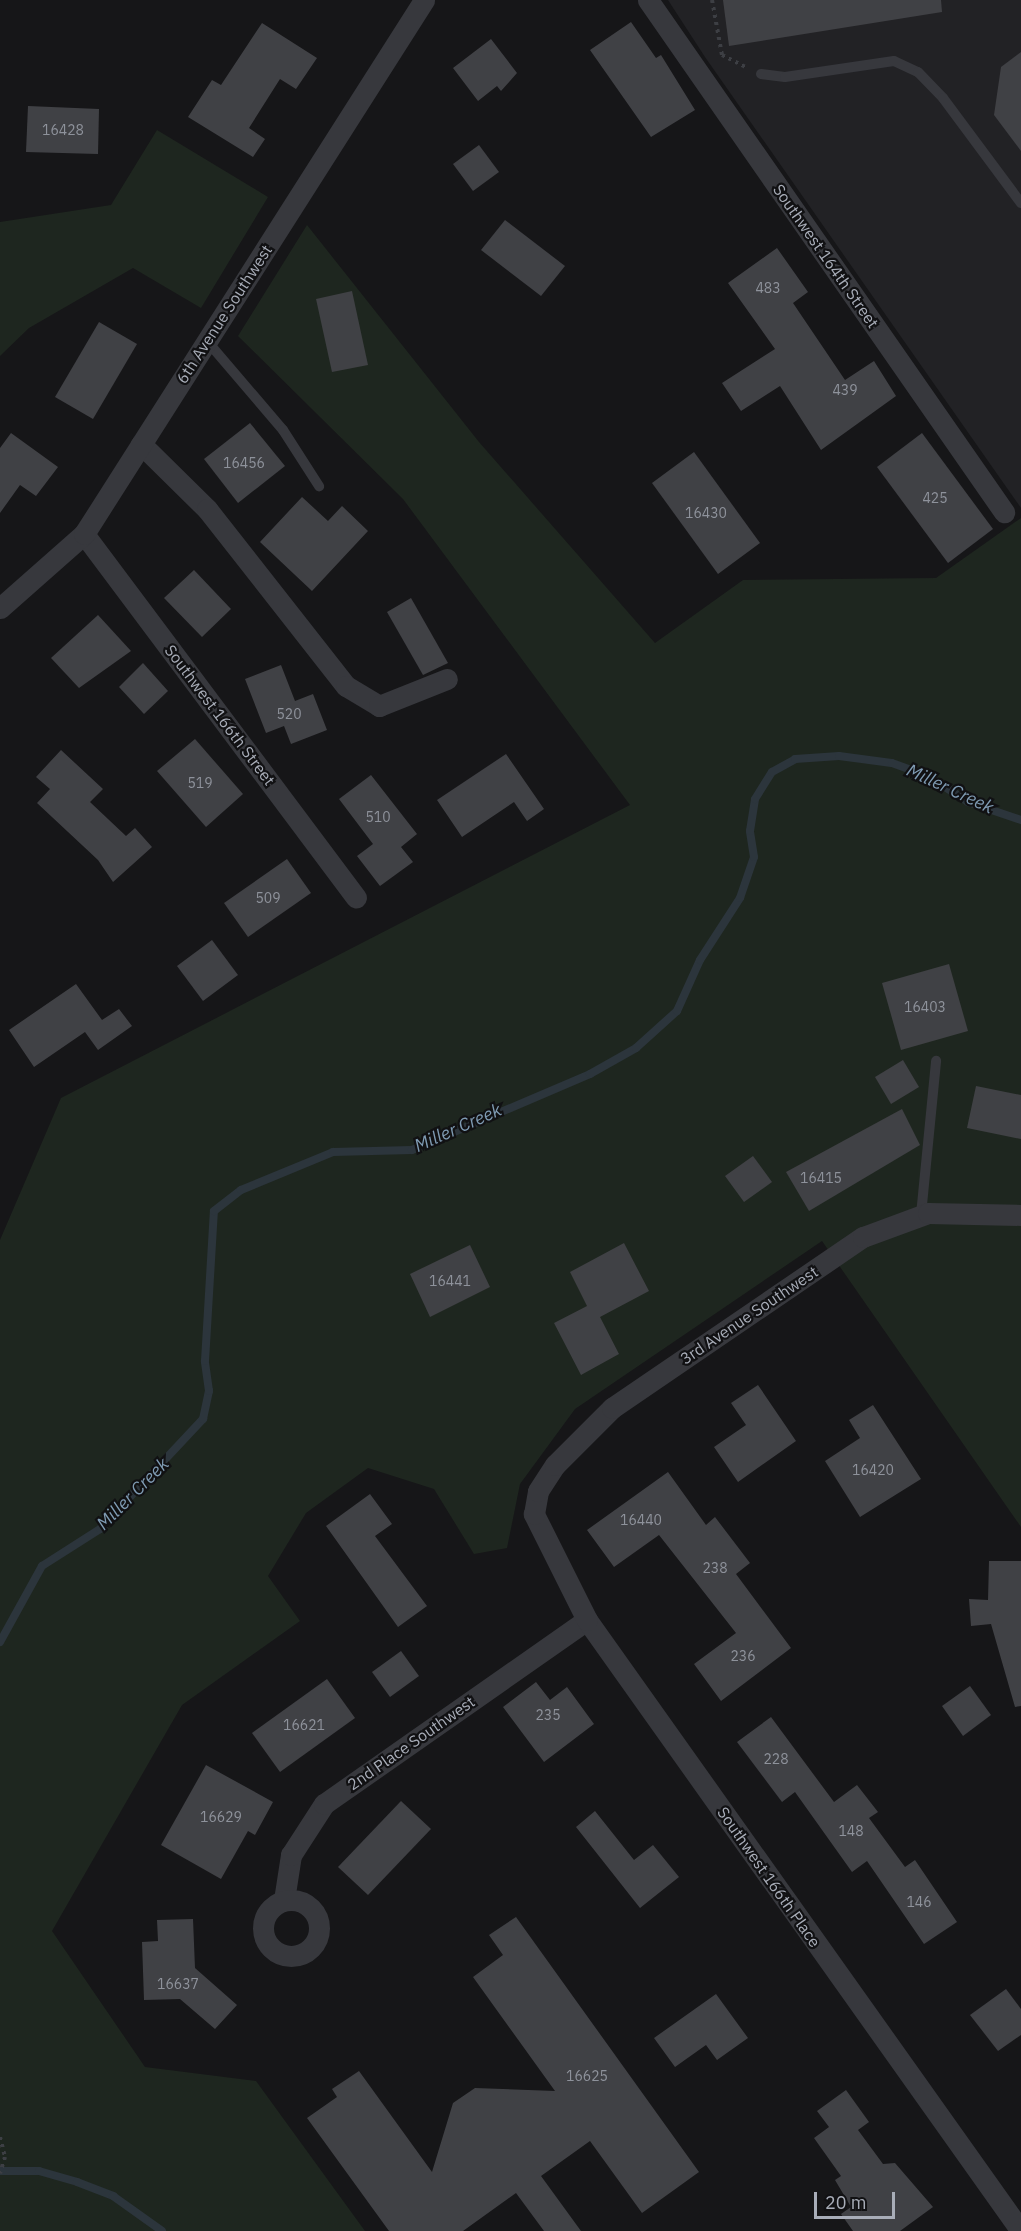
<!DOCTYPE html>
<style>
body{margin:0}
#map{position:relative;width:1021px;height:2231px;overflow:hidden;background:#161618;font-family:"IBM Plex Sans",sans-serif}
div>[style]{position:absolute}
.built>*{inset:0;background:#222225}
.green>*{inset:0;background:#1e261f}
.stream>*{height:8px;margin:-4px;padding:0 4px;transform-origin:4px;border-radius:4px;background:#2c353c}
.building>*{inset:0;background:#404145}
.path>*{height:4px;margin-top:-2px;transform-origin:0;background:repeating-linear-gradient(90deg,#3d3f44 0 3px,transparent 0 7.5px)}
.lane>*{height:10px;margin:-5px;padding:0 5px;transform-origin:5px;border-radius:5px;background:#37383d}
.street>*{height:21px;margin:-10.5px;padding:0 10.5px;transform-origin:10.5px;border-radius:10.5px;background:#37383d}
.street>.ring{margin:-10.5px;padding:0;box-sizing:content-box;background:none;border:21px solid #37383d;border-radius:50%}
span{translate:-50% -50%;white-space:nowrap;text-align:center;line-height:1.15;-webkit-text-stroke:4.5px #111113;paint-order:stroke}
.number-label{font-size:14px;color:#8e929b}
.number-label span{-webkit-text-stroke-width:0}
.street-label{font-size:16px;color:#a8adb8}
.water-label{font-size:18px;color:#7f9bb3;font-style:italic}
.scale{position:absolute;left:814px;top:2192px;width:81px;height:27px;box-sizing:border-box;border:3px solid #a8adb8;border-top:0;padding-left:8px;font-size:18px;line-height:21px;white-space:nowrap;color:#a8adb8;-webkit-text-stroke:4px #111113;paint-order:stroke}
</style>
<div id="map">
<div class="built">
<i style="clip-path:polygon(668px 0,1021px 0,1021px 508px,705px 57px)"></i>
</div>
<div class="green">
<i style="clip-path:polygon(157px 130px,268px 197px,201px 308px,133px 268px,29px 328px,0 356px,0 222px,111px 205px)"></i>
<i style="clip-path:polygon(307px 225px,479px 442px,655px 643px,743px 580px,936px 578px,1021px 518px,1021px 1527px,822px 1241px,575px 1409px,520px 1484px,507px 1548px,474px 1554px,434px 1489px,368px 1468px,306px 1513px,268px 1576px,300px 1621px,182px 1705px,52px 1931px,145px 2067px,256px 2081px,365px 2231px,0 2231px,0 1240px,61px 1098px,630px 805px,403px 499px,238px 336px)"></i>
</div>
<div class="stream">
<i style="left:0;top:1642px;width:87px;rotate:-61.1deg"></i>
<i style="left:42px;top:1566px;width:69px;rotate:-32.5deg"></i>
<i style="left:100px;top:1529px;width:151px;rotate:-46.9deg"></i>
<i style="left:203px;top:1419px;width:29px;rotate:-78deg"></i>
<i style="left:209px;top:1391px;width:30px;rotate:-98deg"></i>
<i style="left:205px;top:1361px;width:150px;rotate:-86.6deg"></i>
<i style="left:214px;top:1211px;width:34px;rotate:-38deg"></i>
<i style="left:241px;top:1190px;width:100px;rotate:-22.4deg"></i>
<i style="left:333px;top:1152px;width:79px;rotate:-1.5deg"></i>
<i style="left:412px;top:1150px;width:194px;rotate:-23.1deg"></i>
<i style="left:590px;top:1074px;width:53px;rotate:-29.5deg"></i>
<i style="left:636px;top:1048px;width:55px;rotate:-42.1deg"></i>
<i style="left:677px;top:1011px;width:56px;rotate:-65.7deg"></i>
<i style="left:700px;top:960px;width:74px;rotate:-57.2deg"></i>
<i style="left:740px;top:898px;width:43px;rotate:-71.1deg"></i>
<i style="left:754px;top:857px;width:26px;rotate:-99deg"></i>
<i style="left:750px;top:831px;width:32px;rotate:-81deg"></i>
<i style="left:755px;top:799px;width:32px;rotate:-58deg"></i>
<i style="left:772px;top:772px;width:26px;rotate:-29deg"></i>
<i style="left:795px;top:759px;width:44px;rotate:-3.9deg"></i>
<i style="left:839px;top:756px;width:53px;rotate:7.5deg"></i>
<i style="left:892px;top:763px;width:38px;rotate:20deg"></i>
<i style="left:928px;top:776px;width:48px;rotate:33deg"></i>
<i style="left:968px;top:802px;width:56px;rotate:18.8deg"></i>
<i style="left:0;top:2171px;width:39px"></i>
<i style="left:39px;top:2171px;width:40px;rotate:16deg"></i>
<i style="left:77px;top:2182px;width:39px;rotate:21deg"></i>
<i style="left:113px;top:2196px;width:60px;rotate:35.5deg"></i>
</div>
<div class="building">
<i style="clip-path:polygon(723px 0,941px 0,942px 12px,729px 46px)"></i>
<i style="clip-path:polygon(631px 22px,656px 58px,661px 55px,695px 110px,651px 137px,590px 50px)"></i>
<i style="clip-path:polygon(262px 23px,317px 58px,296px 89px,280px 79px,249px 128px,265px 139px,253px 157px,188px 117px,212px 80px,221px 85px)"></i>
<i style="clip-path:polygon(491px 39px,517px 73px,501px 91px,497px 86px,478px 101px,453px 68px)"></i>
<i style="clip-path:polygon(1021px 52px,1021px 151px,994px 115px,1001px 67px)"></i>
<i style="clip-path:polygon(28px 106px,99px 109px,98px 154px,26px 152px)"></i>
<i style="clip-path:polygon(479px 145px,499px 172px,473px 191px,453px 164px)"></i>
<i style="clip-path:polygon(505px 220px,565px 266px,541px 296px,481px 250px)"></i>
<i style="clip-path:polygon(777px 248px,808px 292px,793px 303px,845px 380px,874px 361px,896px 396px,821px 450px,780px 386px,741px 411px,722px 383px,775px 349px,728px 283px)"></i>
<i style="clip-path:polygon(352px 291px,368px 365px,332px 372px,316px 299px)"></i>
<i style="clip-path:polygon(99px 322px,137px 344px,93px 419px,55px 397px)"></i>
<i style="clip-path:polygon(250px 423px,285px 466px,238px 503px,204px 459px)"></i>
<i style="clip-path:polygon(11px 433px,58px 467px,36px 496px,20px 485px,0 513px,0 448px)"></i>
<i style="clip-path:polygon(922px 433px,993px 529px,948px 563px,877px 467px)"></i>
<i style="clip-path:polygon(694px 452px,760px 543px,718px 574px,652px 483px)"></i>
<i style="clip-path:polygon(302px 497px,328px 521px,342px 506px,368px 531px,312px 591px,260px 542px)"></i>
<i style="clip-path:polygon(194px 570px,231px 609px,202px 637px,164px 598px)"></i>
<i style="clip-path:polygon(411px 598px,448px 663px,423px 675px,387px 612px)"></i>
<i style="clip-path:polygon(98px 615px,131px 651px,79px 688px,51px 658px)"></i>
<i style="clip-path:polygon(143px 663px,168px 691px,144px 714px,119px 687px)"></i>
<i style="clip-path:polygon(281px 665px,295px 701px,313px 694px,327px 730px,291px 744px,284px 726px,266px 733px,245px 679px)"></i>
<i style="clip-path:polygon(195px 739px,243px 794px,206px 827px,157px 771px)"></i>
<i style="clip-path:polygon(61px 750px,103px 789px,90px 802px,126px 836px,135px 828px,152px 847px,113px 882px,98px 860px,37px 803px,50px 789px,36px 777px)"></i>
<i style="clip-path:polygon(506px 754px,544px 809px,527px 821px,514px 802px,462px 837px,437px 800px)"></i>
<i style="clip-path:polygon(371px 775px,417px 834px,401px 847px,413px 862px,380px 886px,357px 856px,373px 844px,339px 799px)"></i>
<i style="clip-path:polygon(287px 859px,311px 893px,248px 937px,224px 903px)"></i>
<i style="clip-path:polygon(212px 940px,238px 975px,203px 1001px,177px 966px)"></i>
<i style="clip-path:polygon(949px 964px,968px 1031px,901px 1050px,882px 983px)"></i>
<i style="clip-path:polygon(76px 984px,102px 1020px,119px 1009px,132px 1026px,98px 1050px,85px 1032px,34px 1067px,9px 1030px)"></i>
<i style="clip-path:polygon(903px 1060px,919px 1087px,891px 1104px,875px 1077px)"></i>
<i style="clip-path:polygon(976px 1086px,1021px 1095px,1021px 1139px,967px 1128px)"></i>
<i style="clip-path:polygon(902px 1109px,920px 1145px,809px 1211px,786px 1172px)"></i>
<i style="clip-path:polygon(753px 1156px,772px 1182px,744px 1202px,725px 1176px)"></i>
<i style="clip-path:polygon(624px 1243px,649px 1291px,600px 1317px,619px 1354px,581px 1375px,554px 1323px,587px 1306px,570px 1272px)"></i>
<i style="clip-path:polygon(470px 1245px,490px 1287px,430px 1317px,410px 1274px)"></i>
<i style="clip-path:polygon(758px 1385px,796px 1441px,738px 1482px,714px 1447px,746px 1425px,731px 1403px)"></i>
<i style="clip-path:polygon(873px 1405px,921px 1479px,860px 1517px,825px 1461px,860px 1438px,849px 1420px)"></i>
<i style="clip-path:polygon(668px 1472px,706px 1525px,715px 1517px,750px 1563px,736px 1574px,791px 1648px,721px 1701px,694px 1664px,736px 1633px,659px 1535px,614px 1567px,587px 1530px)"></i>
<i style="clip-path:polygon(370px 1494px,392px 1524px,375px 1536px,427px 1606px,398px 1627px,326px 1526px)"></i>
<i style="clip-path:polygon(989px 1561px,1021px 1561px,1021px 1706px,1015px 1707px,991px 1624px,971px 1626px,969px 1599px,988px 1600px)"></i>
<i style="clip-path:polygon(401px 1651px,419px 1676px,390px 1697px,372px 1672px)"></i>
<i style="clip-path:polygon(327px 1679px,355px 1718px,280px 1772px,252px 1733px)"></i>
<i style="clip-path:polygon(536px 1682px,550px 1700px,567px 1687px,594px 1724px,544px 1762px,503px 1707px)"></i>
<i style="clip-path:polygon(970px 1686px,991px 1715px,963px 1736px,942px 1706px)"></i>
<i style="clip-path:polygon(771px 1717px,834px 1802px,857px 1785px,878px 1812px,869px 1818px,905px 1867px,915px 1860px,957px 1922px,924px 1944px,867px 1861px,852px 1872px,795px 1792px,782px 1802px,737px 1742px)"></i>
<i style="clip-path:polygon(206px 1765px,273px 1802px,255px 1835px,248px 1831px,221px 1879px,161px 1845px)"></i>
<i style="clip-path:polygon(401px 1801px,431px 1829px,368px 1895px,338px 1867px)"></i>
<i style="clip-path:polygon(595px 1811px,634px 1860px,653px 1845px,679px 1877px,640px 1908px,576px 1827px)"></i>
<i style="clip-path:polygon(516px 1917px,699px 2172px,642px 2213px,590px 2141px,541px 2176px,581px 2231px,544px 2231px,516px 2193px,463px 2231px,389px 2231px,307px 2118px,337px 2097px,332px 2089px,359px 2071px,432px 2172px,453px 2103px,475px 2088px,555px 2091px,473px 1977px,503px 1955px,489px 1935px)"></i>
<i style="clip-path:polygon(193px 1919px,195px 1968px,237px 2005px,215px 2029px,180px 1999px,144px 2000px,142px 1942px,158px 1941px,157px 1920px)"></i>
<i style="clip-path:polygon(1006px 1989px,1021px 2009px,1021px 2035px,998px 2051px,970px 2015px)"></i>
<i style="clip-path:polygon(716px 1994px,748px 2038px,717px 2060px,706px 2045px,675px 2067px,654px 2038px)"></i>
<i style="clip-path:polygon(846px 2090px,869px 2122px,858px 2130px,883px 2164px,895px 2163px,933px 2207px,900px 2231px,853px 2231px,841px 2214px,851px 2207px,835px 2180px,841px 2176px,814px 2138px,829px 2127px,817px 2111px)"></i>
</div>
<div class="path">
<i style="left:712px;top:0;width:56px;rotate:79.7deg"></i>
<i style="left:722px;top:55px;width:27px;rotate:27deg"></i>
<i style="left:0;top:2137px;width:21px;rotate:76deg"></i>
<i style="left:5px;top:2157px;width:17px;rotate:107deg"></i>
</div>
<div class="lane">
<i style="left:761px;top:74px;width:24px;rotate:7deg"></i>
<i style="left:785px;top:77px;width:110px;rotate:-8.4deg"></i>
<i style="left:894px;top:61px;width:26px;rotate:25deg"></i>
<i style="left:918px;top:72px;width:36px;rotate:46deg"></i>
<i style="left:943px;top:98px;width:131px;rotate:53.4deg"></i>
<i style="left:207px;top:341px;width:117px;rotate:49.5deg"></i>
<i style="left:283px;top:430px;width:67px;rotate:57.3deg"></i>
<i style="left:921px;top:1215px;width:155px;rotate:-84.4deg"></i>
</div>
<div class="street">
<i style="left:648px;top:0;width:624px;rotate:55.19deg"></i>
<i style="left:141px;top:444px;width:93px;rotate:44.6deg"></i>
<i style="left:207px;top:509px;width:225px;rotate:51.9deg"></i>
<i style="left:346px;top:686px;width:39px;rotate:31deg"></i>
<i style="left:379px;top:706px;width:73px;rotate:-21.7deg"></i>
<i style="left:84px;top:534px;width:454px;rotate:53.2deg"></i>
<i style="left:0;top:608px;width:112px;rotate:-41.4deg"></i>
<i style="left:84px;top:534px;width:633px;rotate:-57.51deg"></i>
<i style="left:284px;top:1900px;width:46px;rotate:-81.2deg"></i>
<i style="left:291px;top:1855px;width:61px;rotate:-57.1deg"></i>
<i style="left:324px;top:1804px;width:321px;rotate:-35deg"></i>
<i class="ring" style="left:263px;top:1900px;width:35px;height:35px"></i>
<i style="left:1021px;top:2231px;width:749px;rotate:-125.39deg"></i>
<i style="left:587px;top:1620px;width:119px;rotate:-116.6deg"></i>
<i style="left:534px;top:1514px;width:23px;rotate:-80deg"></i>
<i style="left:538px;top:1491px;width:31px;rotate:-57deg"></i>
<i style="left:555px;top:1465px;width:81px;rotate:-45deg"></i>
<i style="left:612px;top:1408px;width:304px;rotate:-34.3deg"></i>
<i style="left:863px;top:1237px;width:69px;rotate:-20.3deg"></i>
<i style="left:928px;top:1213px;width:93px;rotate:1.2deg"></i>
</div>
<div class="number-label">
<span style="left:63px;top:130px">16428</span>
<span style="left:768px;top:288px">483</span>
<span style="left:845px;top:390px">439</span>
<span style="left:244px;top:463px">16456</span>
<span style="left:935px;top:498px">425</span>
<span style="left:706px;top:513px">16430</span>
<span style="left:289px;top:714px">520</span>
<span style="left:200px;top:783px">519</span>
<span style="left:378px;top:817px">510</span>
<span style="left:268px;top:898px">509</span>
<span style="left:925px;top:1007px">16403</span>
<span style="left:821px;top:1178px">16415</span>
<span style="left:450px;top:1281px">16441</span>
<span style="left:873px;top:1470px">16420</span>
<span style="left:641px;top:1520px">16440</span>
<span style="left:715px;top:1568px">238</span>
<span style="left:743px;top:1656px">236</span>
<span style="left:548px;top:1715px">235</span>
<span style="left:304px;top:1725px">16621</span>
<span style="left:776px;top:1759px">228</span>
<span style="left:221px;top:1817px">16629</span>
<span style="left:851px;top:1831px">148</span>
<span style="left:919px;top:1902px">146</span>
<span style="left:178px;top:1984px">16637</span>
<span style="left:587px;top:2076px">16625</span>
</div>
<div class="street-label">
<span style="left:826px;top:256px;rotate:55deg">Southwest 164th Street</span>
<span style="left:224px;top:314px;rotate:-57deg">6th Avenue Southwest</span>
<span style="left:220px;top:715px;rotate:53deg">Southwest 166th Street</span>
<span style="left:749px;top:1315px;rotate:-34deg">3rd Avenue Southwest</span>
<span style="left:411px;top:1743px;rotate:-35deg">2nd Place Southwest</span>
<span style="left:769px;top:1877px;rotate:55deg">Southwest 166th Place</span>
</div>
<div class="water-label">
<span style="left:950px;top:789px;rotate:25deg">Miller Creek</span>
<span style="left:458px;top:1128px;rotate:-24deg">Miller Creek</span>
<span style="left:133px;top:1494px;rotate:-45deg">Miller Creek</span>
</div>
<div class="scale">20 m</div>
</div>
